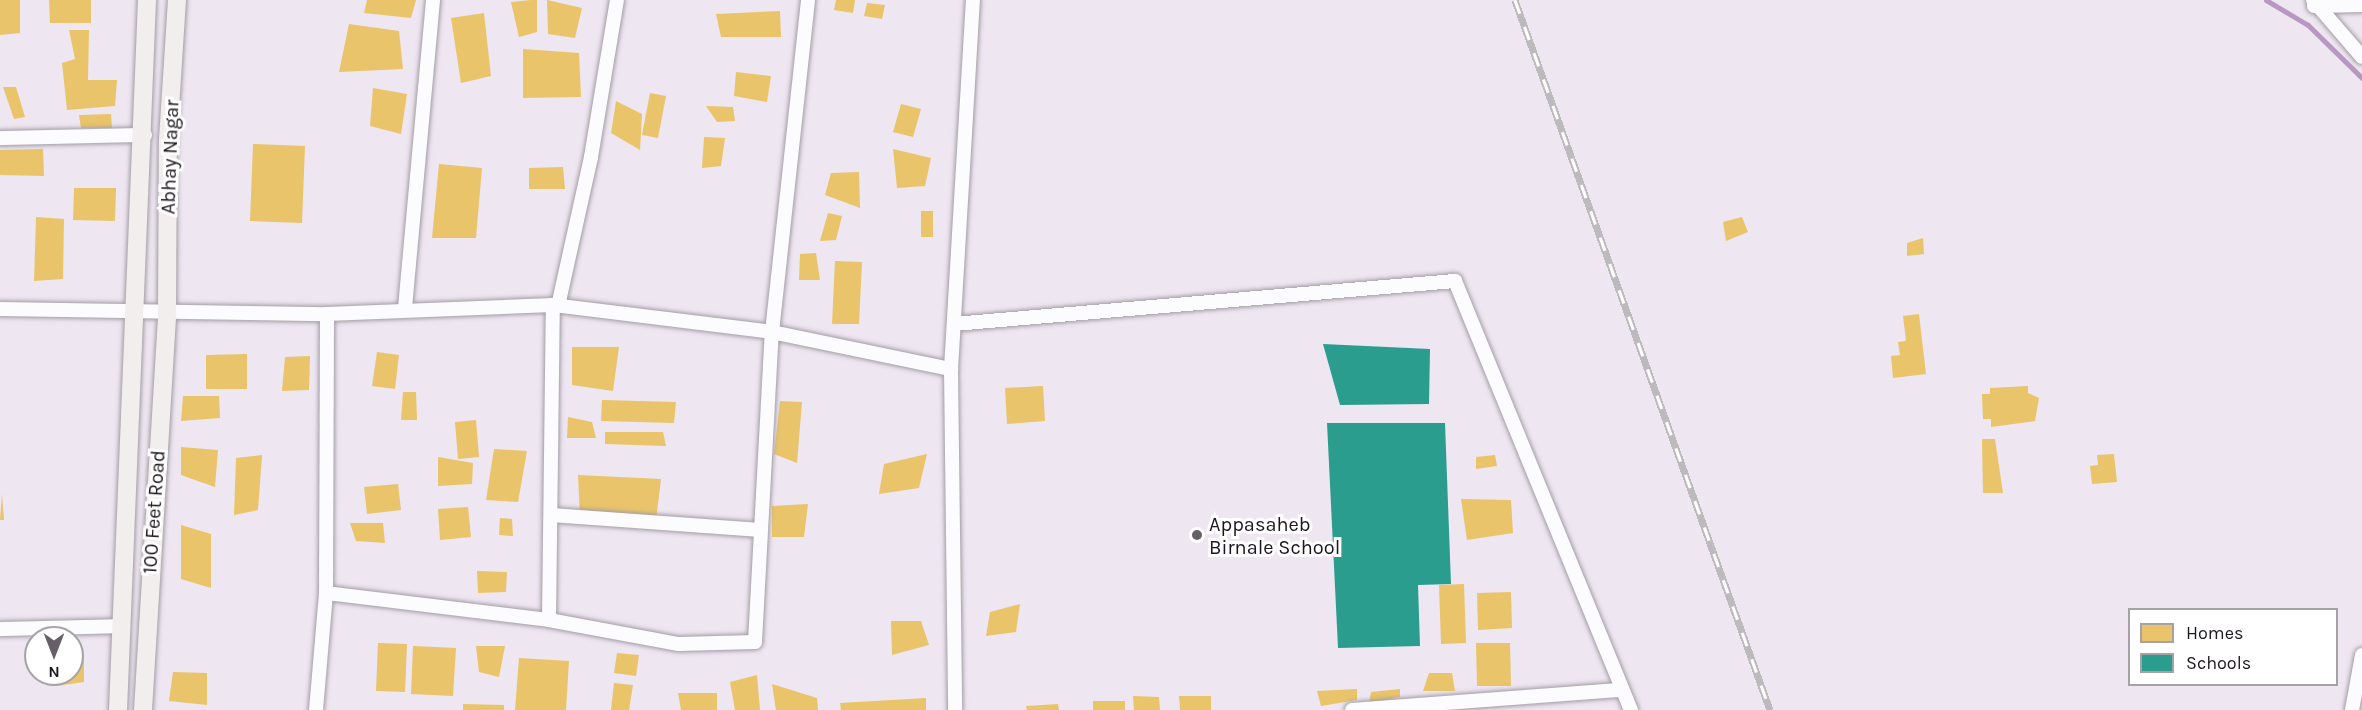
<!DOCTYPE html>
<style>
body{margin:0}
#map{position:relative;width:2362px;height:710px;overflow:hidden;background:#eee6f1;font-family:Karla,sans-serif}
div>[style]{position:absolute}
.homes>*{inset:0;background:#e9c46a}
.schools>*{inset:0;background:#2a9d8f}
.stream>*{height:5px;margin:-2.5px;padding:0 2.5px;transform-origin:2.5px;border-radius:2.5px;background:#b898c1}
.roads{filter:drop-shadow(0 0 2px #a39da5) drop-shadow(0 0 2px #a39da5)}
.minor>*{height:14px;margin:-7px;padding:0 7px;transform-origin:7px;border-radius:7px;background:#fcfbfd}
.secondary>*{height:18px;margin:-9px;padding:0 9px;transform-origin:9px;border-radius:9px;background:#f1eeed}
.rail>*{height:7px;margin-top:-3.5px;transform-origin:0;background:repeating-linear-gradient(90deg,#fff 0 14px,#bcbabd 0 28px);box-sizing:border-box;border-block:2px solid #bcbabd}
.dots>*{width:16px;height:16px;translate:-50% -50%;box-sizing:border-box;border:3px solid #fff;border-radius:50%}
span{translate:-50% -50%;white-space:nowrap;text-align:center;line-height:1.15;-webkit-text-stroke:6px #fff;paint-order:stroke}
.street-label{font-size:20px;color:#1c171e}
.poi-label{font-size:20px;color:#1c171e}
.left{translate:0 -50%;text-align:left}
.legend{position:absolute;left:2128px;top:608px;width:210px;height:78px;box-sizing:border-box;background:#fff;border:2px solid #a4a2a5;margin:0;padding:8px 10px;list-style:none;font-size:18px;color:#1c171e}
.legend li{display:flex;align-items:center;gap:12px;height:30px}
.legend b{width:30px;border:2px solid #a4a2a5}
.north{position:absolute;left:24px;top:626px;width:60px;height:60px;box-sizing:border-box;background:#fff;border:2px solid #a4a2a5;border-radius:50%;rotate:180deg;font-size:16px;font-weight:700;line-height:24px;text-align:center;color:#1c171e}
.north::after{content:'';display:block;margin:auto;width:21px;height:27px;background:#665f68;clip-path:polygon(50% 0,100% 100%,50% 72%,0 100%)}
</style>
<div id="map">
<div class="homes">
<i style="clip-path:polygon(0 0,20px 0,20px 33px,0 35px)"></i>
<i style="clip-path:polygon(49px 0,91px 0,91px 23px,50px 23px)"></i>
<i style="clip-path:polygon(367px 0,416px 0,411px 18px,364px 13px)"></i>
<i style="clip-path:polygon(531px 0,537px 0,537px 32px,519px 37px,511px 2px)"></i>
<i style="clip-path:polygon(547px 0,582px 8px,575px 38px,548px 34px)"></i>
<i style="clip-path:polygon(836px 0,855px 0,853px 13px,834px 10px)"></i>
<i style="clip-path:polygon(867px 3px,885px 5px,882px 19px,864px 16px)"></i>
<i style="clip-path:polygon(780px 11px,781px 37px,721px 37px,716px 14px)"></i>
<i style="clip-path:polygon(484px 13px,491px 76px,461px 83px,451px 18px)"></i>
<i style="clip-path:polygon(349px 24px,399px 31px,403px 69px,339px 72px)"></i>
<i style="clip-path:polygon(69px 30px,89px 30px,88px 80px,117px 80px,115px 106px,67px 110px,62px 63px,75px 59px)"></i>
<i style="clip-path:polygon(523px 49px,579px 53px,581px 97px,523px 98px)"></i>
<i style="clip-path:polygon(736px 72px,771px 76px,767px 102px,734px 96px)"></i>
<i style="clip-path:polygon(3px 87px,16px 87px,25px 117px,14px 119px)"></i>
<i style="clip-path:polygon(373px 88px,407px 94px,401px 134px,370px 126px)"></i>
<i style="clip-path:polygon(650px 93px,666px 96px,658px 138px,642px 135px)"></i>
<i style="clip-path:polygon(616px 101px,642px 114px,640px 150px,611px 133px)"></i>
<i style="clip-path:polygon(901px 104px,921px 109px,913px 137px,893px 132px)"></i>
<i style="clip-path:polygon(706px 106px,733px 107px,735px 121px,717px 122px)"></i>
<i style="clip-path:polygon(111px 114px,112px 128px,81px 128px,79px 115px)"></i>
<i style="clip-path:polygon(704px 137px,725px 138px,721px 166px,702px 168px)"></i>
<i style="clip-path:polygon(253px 144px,305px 146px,302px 223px,250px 221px)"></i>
<i style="clip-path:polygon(43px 149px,44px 176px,0 175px,0 150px)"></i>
<i style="clip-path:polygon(893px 149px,931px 158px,925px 186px,897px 188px)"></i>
<i style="clip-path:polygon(439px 164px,482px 168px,476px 238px,432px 238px)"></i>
<i style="clip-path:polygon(563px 167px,565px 189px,529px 189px,529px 168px)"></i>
<i style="clip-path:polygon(859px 172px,860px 208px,825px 195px,831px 173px)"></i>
<i style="clip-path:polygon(74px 188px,116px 188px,115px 221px,73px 220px)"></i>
<i style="clip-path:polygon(921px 211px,933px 211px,933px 237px,921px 237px)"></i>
<i style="clip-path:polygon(828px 213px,842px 216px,836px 240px,820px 241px)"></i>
<i style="clip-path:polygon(36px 217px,64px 219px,63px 279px,34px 281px)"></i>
<i style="clip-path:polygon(1742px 217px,1748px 232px,1726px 241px,1723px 222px)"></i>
<i style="clip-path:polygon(1923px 238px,1924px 254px,1907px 256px,1907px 243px)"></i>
<i style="clip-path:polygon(816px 253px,820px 280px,799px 280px,800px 254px)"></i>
<i style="clip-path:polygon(835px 261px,862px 262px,859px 324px,832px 324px)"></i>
<i style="clip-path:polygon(1919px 314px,1926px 374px,1893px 378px,1891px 356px,1900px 355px,1898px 342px,1906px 341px,1903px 316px)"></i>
<i style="clip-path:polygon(572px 347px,619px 347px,613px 391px,572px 385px)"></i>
<i style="clip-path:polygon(377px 352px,399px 355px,395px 389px,372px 386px)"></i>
<i style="clip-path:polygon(247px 354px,247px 389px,206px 389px,206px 355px)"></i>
<i style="clip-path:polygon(310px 356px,309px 390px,282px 391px,285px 357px)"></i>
<i style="clip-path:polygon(1043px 386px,1045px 421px,1007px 424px,1005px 388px)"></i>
<i style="clip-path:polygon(2028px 386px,2028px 393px,2039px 398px,2035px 421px,1991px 427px,1991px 419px,1983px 419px,1982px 394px,1990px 394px,1990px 388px)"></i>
<i style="clip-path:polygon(403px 392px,416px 392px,417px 420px,401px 420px)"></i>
<i style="clip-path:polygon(183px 396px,219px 396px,220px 418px,181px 421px)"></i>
<i style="clip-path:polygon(602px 400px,676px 402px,674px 423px,601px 421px)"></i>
<i style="clip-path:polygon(780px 401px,802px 402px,797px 463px,774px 454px)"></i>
<i style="clip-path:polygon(568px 417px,592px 422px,596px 438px,567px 438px)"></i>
<i style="clip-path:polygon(476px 420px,479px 457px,458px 459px,455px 422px)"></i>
<i style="clip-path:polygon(605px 432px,663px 432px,666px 446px,605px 444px)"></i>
<i style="clip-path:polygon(1982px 439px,1995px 439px,2003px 493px,1983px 493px)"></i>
<i style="clip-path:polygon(181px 447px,218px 450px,215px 487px,181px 475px)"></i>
<i style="clip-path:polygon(494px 449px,527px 451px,518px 502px,486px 500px)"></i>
<i style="clip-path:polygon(927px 454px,919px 488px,879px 494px,884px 464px)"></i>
<i style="clip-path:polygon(2114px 454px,2117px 482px,2092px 484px,2090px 466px,2098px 465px,2097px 455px)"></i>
<i style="clip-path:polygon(262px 455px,258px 510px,234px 515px,236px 458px)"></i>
<i style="clip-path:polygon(1495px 455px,1497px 466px,1476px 469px,1476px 457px)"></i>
<i style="clip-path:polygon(438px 457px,473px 463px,472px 484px,438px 486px)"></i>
<i style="clip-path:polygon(578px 475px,661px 479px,656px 521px,580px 517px)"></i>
<i style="clip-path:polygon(398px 484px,401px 510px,367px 514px,364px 487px)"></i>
<i style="clip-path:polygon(2px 494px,4px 520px,0 520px)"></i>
<i style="clip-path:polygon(1461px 499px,1511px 500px,1513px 533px,1467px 540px)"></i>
<i style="clip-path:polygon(808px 504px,804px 537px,772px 537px,772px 506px)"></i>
<i style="clip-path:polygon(468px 507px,471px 537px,440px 540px,438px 509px)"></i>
<i style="clip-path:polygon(500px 518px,512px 519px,513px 536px,499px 535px)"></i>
<i style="clip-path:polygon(350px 523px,383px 523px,385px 543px,356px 541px)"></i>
<i style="clip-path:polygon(181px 525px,211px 534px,211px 588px,181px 579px)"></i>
<i style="clip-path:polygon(477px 571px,507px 572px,506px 592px,478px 593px)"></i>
<i style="clip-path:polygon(1464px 584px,1466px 643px,1441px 644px,1439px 585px)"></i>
<i style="clip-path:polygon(1511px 592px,1512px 628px,1478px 630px,1477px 593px)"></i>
<i style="clip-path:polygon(1020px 604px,1016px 632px,986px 636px,990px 612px)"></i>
<i style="clip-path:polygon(891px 621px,921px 621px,929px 645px,892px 655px)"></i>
<i style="clip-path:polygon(378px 643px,407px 644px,405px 692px,376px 691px)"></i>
<i style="clip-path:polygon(1476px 643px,1510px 643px,1511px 686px,1477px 686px)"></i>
<i style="clip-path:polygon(413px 646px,456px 648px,453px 696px,411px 694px)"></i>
<i style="clip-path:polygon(476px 646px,505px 646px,499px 677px,479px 672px)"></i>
<i style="clip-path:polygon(617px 653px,639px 655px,636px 676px,614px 673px)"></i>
<i style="clip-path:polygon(72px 658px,84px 658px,84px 682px,56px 686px,54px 674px,72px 674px)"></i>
<i style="clip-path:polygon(519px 658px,569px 661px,566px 710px,515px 710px)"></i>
<i style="clip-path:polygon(173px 672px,207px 673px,207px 705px,169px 701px)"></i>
<i style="clip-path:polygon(1429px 673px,1452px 673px,1455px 691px,1423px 691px)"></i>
<i style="clip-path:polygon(757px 675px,760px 710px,735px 710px,730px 682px)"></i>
<i style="clip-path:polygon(614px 683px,633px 685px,629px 710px,611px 710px)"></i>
<i style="clip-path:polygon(772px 684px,817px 698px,818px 710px,776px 710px)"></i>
<i style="clip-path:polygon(1357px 689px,1357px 700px,1321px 706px,1317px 691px)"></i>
<i style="clip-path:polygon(1400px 689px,1400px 697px,1369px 704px,1371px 692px)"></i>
<i style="clip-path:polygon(678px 693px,717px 693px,717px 710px,681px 710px)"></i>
<i style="clip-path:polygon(1133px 696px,1159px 697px,1160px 710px,1134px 710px)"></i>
<i style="clip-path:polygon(1179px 696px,1211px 696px,1211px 710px,1180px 710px)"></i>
<i style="clip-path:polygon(926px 698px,926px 710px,841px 710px,840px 703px)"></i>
<i style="clip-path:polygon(1093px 701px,1125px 701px,1125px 710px,1093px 710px)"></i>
<i style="clip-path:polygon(463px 704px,504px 705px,504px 710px,463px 710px)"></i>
<i style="clip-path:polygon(1058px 704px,1059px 710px,1027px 710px,1026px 706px)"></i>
</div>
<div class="schools">
<i style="clip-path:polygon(1323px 344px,1430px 349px,1429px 404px,1340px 405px)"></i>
<i style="clip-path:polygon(1327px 423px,1445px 423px,1451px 584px,1418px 585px,1420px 646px,1338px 648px)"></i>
</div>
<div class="stream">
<i style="left:2266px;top:0;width:49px;rotate:30.8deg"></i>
<i style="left:2308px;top:25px;width:76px;rotate:44.5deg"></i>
</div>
<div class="roads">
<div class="minor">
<i style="left:2313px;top:0;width:75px;rotate:49.3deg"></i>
<i style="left:2314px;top:6px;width:48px;rotate:-1.2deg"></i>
<i style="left:0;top:138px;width:145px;rotate:-1.2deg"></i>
<i style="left:558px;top:306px;width:153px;rotate:-77.5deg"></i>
<i style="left:591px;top:157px;width:159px;rotate:-80.6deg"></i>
<i style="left:405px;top:308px;width:309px;rotate:-84.8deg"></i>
<i style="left:0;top:309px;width:327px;rotate:0.9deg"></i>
<i style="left:327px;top:314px;width:226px;rotate:-2.3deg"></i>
<i style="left:553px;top:305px;width:221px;rotate:7deg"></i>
<i style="left:772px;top:332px;width:183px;rotate:11.7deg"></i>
<i style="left:951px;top:369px;width:370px;rotate:-86.6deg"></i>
<i style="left:327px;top:314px;width:279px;rotate:90.2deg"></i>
<i style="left:326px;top:593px;width:225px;rotate:6.9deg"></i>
<i style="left:549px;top:620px;width:315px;rotate:-89.3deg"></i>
<i style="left:954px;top:324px;width:503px;rotate:-4.91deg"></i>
<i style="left:1455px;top:281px;width:464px;rotate:67.7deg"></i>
<i style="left:951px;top:369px;width:341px;rotate:89.3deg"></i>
<i style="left:551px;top:515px;width:210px;rotate:4.1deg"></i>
<i style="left:549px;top:620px;width:132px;rotate:10.5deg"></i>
<i style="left:679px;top:644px;width:76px;rotate:-1.5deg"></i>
<i style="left:755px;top:642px;width:310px;rotate:-86.9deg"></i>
<i style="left:772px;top:332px;width:334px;rotate:-83.8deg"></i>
<i style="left:0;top:629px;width:119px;rotate:-1.4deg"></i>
<i style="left:316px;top:710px;width:117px;rotate:-85.1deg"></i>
<i style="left:1352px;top:710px;width:270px;rotate:-4.3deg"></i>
<i style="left:2352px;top:710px;width:56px;rotate:-79.7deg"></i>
</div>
<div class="secondary">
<i style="left:118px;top:710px;width:711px;rotate:-87.66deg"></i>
<i style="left:143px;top:710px;width:397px;rotate:-86.5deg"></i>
<i style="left:167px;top:314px;width:175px;rotate:-89.7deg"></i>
<i style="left:168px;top:139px;width:139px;rotate:-86.3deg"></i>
</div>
</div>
<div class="rail">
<i style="left:1515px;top:0;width:754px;rotate:70.24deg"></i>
</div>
<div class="dots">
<i style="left:1197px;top:535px;background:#665f68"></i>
</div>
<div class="street-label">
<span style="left:170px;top:157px;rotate:-88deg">Abhay Nagar</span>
<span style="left:154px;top:512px;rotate:-86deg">100 Feet Road</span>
</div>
<div class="poi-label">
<span class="left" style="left:1209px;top:536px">Appasaheb<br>Birnale School</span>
</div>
<ul class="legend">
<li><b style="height:16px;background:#e9c46a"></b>Homes</li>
<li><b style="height:16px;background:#2a9d8f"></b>Schools</li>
</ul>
<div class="north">N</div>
</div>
